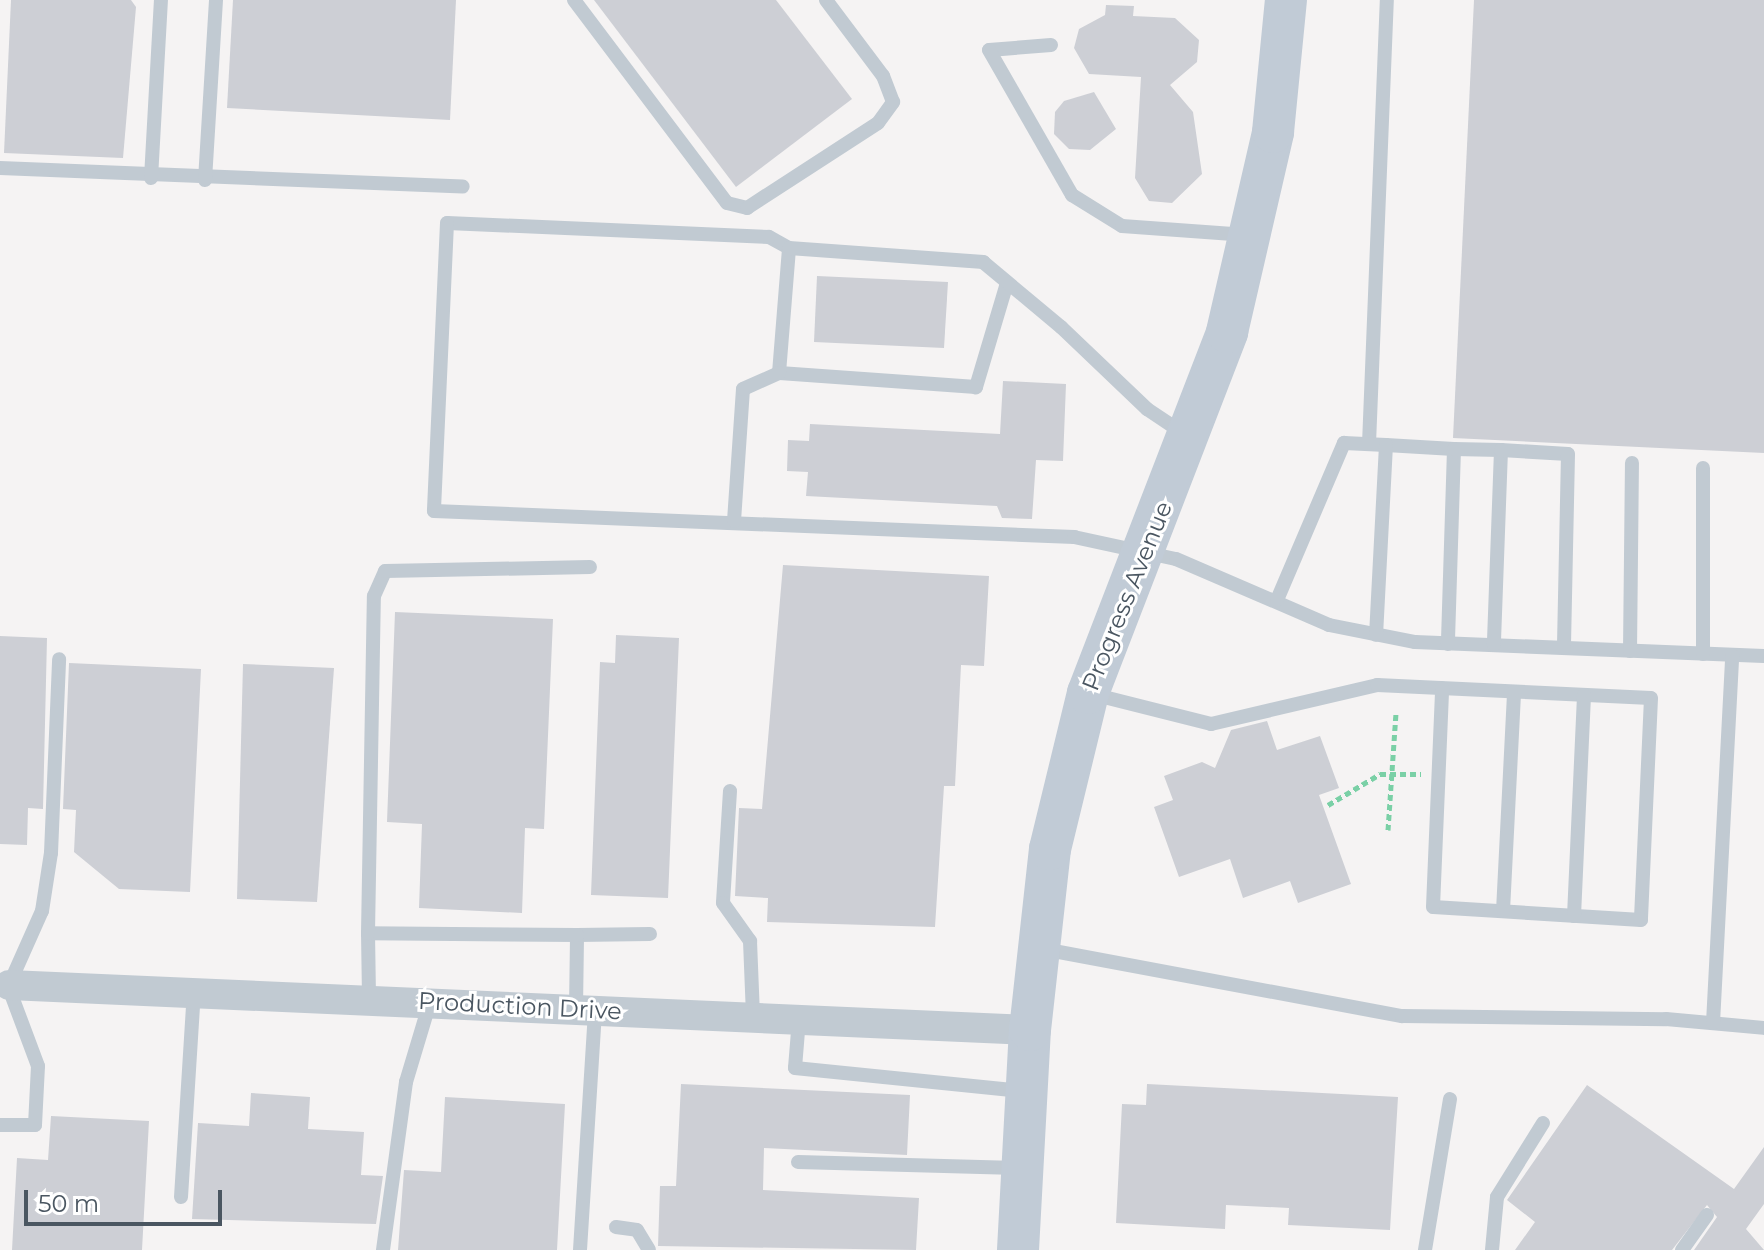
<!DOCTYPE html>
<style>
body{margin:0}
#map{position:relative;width:1764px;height:1250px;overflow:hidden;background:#f5f3f3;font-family:Montserrat,sans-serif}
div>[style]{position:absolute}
.building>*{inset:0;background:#cdcfd5}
.path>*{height:5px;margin-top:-2.5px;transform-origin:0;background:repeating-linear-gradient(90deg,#7ad0a6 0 6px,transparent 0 10px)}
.service>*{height:14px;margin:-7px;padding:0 7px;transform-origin:7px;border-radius:7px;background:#c1cad2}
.minor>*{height:30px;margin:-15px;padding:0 15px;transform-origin:15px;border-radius:15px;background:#c1cad2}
.secondary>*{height:42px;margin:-21px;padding:0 21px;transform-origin:21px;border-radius:21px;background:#c1cbd6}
span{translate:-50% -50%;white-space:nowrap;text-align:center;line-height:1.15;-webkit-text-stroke:6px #fff;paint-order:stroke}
.street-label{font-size:24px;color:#4a5661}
.scale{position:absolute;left:24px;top:1190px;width:198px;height:36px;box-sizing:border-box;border:4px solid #4a5661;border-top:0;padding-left:10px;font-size:24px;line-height:28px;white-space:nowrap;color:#4a5661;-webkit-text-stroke:6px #fff;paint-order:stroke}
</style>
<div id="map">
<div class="building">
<i style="clip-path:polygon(11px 0,131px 0,136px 7px,123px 158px,4px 153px)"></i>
<i style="clip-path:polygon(233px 0,456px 0,450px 120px,227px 108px)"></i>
<i style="clip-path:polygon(594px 0,776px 0,852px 99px,736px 187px)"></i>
<i style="clip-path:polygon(1474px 0,1764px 0,1764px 453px,1453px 438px)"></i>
<i style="clip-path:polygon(1106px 5px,1134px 6px,1133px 16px,1175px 18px,1199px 40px,1197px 62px,1170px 85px,1193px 112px,1202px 174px,1172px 203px,1149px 201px,1135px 178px,1141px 77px,1089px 74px,1074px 48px,1079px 29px,1105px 15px)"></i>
<i style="clip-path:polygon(1094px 92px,1116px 129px,1090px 150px,1069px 149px,1054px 134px,1055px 112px,1064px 101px)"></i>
<i style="clip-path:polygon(817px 276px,948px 282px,944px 348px,814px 342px)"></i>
<i style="clip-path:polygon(1003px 381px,1066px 384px,1063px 461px,1036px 460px,1032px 519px,1002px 518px,997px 506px,806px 496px,808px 472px,787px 471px,788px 440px,809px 441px,810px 424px,1000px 434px)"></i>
<i style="clip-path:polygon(783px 565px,989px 576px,984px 666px,961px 665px,955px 786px,944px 786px,935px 927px,767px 922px,768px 898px,735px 896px,739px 808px,762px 809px)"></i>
<i style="clip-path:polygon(395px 612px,553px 619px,544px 829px,525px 828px,522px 913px,419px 908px,422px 824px,387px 822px)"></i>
<i style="clip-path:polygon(616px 635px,679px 638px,668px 898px,591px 895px,600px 662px,615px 663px)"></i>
<i style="clip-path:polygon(0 636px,47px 638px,43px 809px,28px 808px,27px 845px,0 844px)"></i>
<i style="clip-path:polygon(69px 663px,201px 669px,190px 892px,119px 889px,74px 852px,76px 810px,63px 809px)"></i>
<i style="clip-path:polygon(243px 664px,334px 668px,317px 902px,237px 899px)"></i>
<i style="clip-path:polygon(1267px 721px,1277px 750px,1320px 736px,1339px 788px,1319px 795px,1351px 884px,1298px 903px,1290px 881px,1243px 898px,1230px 859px,1179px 877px,1154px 807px,1173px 800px,1164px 776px,1202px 762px,1215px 768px,1231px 730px)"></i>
<i style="clip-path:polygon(681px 1084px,910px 1095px,907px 1155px,764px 1148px,763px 1190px,919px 1198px,916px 1250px,658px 1246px,660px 1186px,676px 1186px)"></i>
<i style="clip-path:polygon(1147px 1084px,1398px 1097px,1390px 1230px,1288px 1225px,1289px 1208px,1226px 1205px,1225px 1229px,1116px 1223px,1122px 1104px,1146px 1105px)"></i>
<i style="clip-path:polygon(1587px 1085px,1734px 1189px,1764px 1147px,1764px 1204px,1746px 1229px,1764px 1250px,1694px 1250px,1717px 1217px,1707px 1205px,1672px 1250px,1515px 1250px,1535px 1222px,1507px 1200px)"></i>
<i style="clip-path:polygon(251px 1093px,310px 1097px,308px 1129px,364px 1132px,361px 1175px,383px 1176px,376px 1224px,192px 1219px,198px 1123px,249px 1126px)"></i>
<i style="clip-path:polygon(445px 1097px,565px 1104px,557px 1250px,398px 1250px,404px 1170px,441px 1172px)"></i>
<i style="clip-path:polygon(51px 1116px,149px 1121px,142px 1250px,12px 1250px,17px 1158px,48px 1160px)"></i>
</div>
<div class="path">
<i style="left:1328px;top:805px;width:61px;rotate:-30.8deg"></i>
<i style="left:1380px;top:774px;width:41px"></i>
<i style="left:1388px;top:830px;width:117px;rotate:-86.1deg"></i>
</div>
<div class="service">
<i style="left:574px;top:0;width:254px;rotate:53deg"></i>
<i style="left:727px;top:203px;width:21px;rotate:14deg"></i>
<i style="left:747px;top:208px;width:156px;rotate:-33deg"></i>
<i style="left:878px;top:123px;width:26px;rotate:-54deg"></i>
<i style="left:893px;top:102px;width:28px;rotate:-111deg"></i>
<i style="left:883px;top:76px;width:95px;rotate:-126.9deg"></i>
<i style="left:1051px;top:45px;width:62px;rotate:175.4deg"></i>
<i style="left:989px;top:50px;width:167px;rotate:60.2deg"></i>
<i style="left:1072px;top:195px;width:59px;rotate:31.8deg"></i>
<i style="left:1122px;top:226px;width:125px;rotate:4.1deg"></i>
<i style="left:0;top:168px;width:463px;rotate:2.3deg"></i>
<i style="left:151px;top:178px;width:178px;rotate:-86.8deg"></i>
<i style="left:205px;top:180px;width:180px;rotate:-86.5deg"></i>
<i style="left:789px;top:248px;width:23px;rotate:-151deg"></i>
<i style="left:769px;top:237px;width:322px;rotate:-177.5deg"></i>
<i style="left:447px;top:223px;width:288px;rotate:92.6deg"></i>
<i style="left:434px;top:511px;width:641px;rotate:2.33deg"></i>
<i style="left:1074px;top:537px;width:104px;rotate:12.2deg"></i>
<i style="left:1176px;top:559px;width:167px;rotate:23.3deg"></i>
<i style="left:1329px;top:625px;width:88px;rotate:11.2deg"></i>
<i style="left:1415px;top:642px;width:349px;rotate:2.3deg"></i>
<i style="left:1007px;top:283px;width:109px;rotate:106.6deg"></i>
<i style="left:976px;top:387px;width:197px;rotate:-175.9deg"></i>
<i style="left:779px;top:373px;width:125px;rotate:-85.4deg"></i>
<i style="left:789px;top:248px;width:195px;rotate:4.1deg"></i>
<i style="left:983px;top:262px;width:102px;rotate:39.8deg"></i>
<i style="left:1061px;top:327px;width:119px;rotate:43.6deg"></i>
<i style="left:1147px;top:409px;width:43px;rotate:33.7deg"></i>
<i style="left:1369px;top:444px;width:444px;rotate:-87.7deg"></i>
<i style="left:1386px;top:445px;width:68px;rotate:3.4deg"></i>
<i style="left:1454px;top:449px;width:195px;rotate:91.8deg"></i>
<i style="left:1454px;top:449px;width:47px;rotate:1.2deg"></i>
<i style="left:1501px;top:450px;width:195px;rotate:92.1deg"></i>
<i style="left:1501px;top:450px;width:67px;rotate:3.4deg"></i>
<i style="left:1568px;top:454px;width:194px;rotate:91.2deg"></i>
<i style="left:1703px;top:468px;width:186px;rotate:90deg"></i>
<i style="left:734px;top:521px;width:132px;rotate:-86.1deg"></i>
<i style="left:743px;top:389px;width:39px;rotate:-24deg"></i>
<i style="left:1277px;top:600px;width:171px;rotate:-66.9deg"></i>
<i style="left:1344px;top:443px;width:42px;rotate:2.7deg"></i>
<i style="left:1386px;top:445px;width:190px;rotate:93deg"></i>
<i style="left:1630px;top:651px;width:188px;rotate:-89.4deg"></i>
<i style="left:1092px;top:694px;width:123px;rotate:14.1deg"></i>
<i style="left:1211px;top:724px;width:171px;rotate:-13.2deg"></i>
<i style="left:1377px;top:685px;width:274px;rotate:2.7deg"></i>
<i style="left:1651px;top:698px;width:222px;rotate:92.6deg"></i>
<i style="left:1641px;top:920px;width:208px;rotate:-176.4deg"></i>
<i style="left:1433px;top:907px;width:219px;rotate:-87.6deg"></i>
<i style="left:730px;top:791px;width:112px;rotate:93.6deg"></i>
<i style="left:723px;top:903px;width:47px;rotate:54.6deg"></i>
<i style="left:750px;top:941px;width:76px;rotate:87.7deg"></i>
<i style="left:1503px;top:911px;width:219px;rotate:-87.1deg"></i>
<i style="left:1574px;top:916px;width:221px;rotate:-87.4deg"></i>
<i style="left:368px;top:933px;width:66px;rotate:89.1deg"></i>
<i style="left:577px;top:935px;width:73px;rotate:-0.8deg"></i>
<i style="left:1043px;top:949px;width:365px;rotate:10.6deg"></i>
<i style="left:1402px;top:1016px;width:264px;rotate:0.7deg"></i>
<i style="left:1666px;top:1019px;width:98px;rotate:5.2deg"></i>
<i style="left:9px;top:985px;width:81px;rotate:-66deg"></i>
<i style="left:42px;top:911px;width:59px;rotate:-81.2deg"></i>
<i style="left:51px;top:853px;width:194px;rotate:-87.6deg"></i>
<i style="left:576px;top:1009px;width:74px;rotate:-89.2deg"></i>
<i style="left:577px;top:935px;width:209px;rotate:-179.5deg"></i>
<i style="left:368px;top:933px;width:337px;rotate:-89deg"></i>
<i style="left:374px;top:596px;width:27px;rotate:-66deg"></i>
<i style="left:385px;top:571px;width:205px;rotate:-1.1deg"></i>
<i style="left:799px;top:1019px;width:49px;rotate:94.7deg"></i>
<i style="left:795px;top:1068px;width:228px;rotate:5.8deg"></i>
<i style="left:1713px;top:1023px;width:368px;rotate:-87deg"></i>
<i style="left:0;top:1125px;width:35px"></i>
<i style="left:35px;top:1125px;width:59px;rotate:-87.1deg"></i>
<i style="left:38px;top:1066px;width:89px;rotate:-110.5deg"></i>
<i style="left:798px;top:1162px;width:219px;rotate:1.6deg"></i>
<i style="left:181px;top:1197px;width:205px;rotate:-86.4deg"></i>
<i style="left:616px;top:1227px;width:21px;rotate:8deg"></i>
<i style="left:637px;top:1230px;width:23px;rotate:59deg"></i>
<i style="left:383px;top:1250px;width:170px;rotate:-82.2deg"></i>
<i style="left:406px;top:1082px;width:84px;rotate:-73.3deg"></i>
<i style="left:580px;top:1250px;width:240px;rotate:-86.4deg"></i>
<i style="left:1425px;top:1250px;width:153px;rotate:-80.6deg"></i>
<i style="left:1492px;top:1250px;width:53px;rotate:-84.6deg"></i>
<i style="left:1497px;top:1197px;width:87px;rotate:-58.1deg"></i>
<i style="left:1682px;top:1250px;width:43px;rotate:-54.5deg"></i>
</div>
<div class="minor">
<i style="left:9px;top:985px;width:1022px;rotate:2.52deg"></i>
</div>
<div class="secondary">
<i style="left:1018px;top:1250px;width:220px;rotate:-86.9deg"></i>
<i style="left:1030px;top:1030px;width:182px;rotate:-83.7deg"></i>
<i style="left:1050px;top:849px;width:161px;rotate:-76.3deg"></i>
<i style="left:1088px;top:693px;width:387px;rotate:-68.9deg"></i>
<i style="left:1227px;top:332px;width:205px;rotate:-77deg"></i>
<i style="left:1273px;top:132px;width:133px;rotate:-84.4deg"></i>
</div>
<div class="street-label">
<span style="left:1127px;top:596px;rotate:-68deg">Progress Avenue</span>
<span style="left:520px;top:1006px;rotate:3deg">Production Drive</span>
</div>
<div class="scale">50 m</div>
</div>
